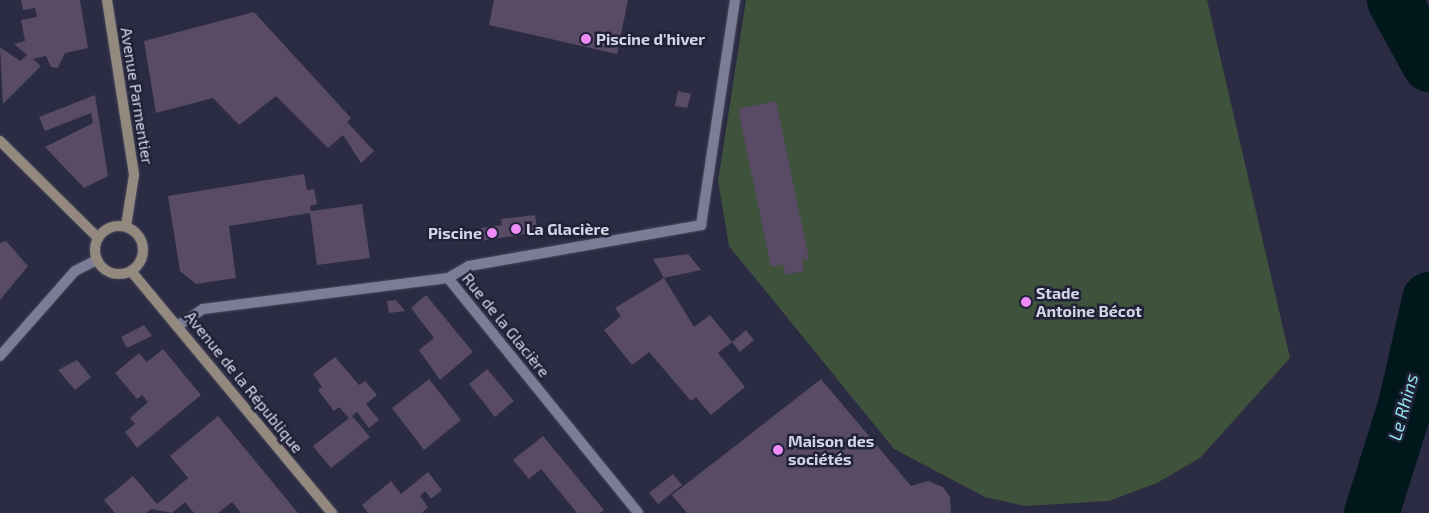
<!DOCTYPE html>
<meta charset="utf-8">
<style>
body{margin:0}
#map{position:relative;width:1429px;height:513px;overflow:hidden;background:#2b2c43;font-family:"Exo 2",sans-serif}
div>[style]{position:absolute}
.green>*{inset:0;background:#3f523b}
.river>*{height:55px;margin:-27.5px;padding:0 27.5px;transform-origin:27.5px;border-radius:27.5px;background:#00181c}
.building>*{inset:0;background:#594a65}
.roads{filter:drop-shadow(0 0 1px #494a5d) drop-shadow(0 0 1px #494a5d)}
.lane>*{height:10px;margin:-5px;padding:0 5px;transform-origin:5px;border-radius:5px;background:#7b7d98}
.street>*{height:10px;margin:-5px;padding:0 5px;transform-origin:5px;border-radius:5px;background:#7b7d98}
.secondary>*{height:10px;margin:-5px;padding:0 5px;transform-origin:5px;border-radius:5px;background:#94897e}
.secondary>.ring{margin:-5px;padding:0;box-sizing:content-box;background:none;border:10px solid #94897e;border-radius:50%}
.dots>*{width:14px;height:14px;translate:-50% -50%;box-sizing:border-box;border:2px solid #212238;border-radius:50%}
span{translate:-50% -50%;white-space:nowrap;text-align:center;line-height:1.15;-webkit-text-stroke:5px #212238;paint-order:stroke}
.poi-label{font-size:16px;color:#d3d4e4;font-weight:700}
.left{translate:0 -50%;text-align:left}
.right{translate:-100% -50%;text-align:right}
.street-label{font-size:16px;color:#d3d4e4}
.water-label{font-size:18px;color:#93dfec;font-style:italic}
</style>
<div id="map">
<div class="green">
<i style="clip-path:polygon(746px 0,1207px 0,1290px 358px,1200px 458px,1157px 483px,1109px 501px,1025px 506px,985px 497px,894px 449px,729px 246px,718px 181px)"></i>
</div>
<div class="river">
<i style="left:1394px;top:0;width:73px;rotate:61.3deg"></i>
<i style="left:1371px;top:513px;width:113px;rotate:-72.5deg"></i>
<i style="left:1405px;top:405px;width:109px;rotate:-77.2deg"></i>
</div>
<div class="building">
<i style="clip-path:polygon(21px 0,80px 0,88px 48px,65px 53px,58px 68px,51px 67px,46px 56px,33px 59px,41px 66px,3px 104px,0 47px,20px 61px,27px 55px,14px 44px,25px 41px,21px 20px,37px 17px,35px 8px,23px 10px)"></i>
<i style="clip-path:polygon(494px 0,628px 0,617px 54px,489px 25px)"></i>
<i style="clip-path:polygon(254px 12px,351px 118px,347px 122px,374px 151px,361px 163px,343px 135px,328px 148px,276px 96px,239px 125px,213px 98px,156px 113px,144px 41px)"></i>
<i style="clip-path:polygon(678px 91px,691px 94px,687px 108px,675px 106px)"></i>
<i style="clip-path:polygon(95px 95px,108px 176px,84px 188px,45px 147px,93px 123px,91px 113px,45px 131px,39px 117px)"></i>
<i style="clip-path:polygon(776px 101px,809px 259px,802px 260px,804px 271px,786px 275px,783px 264px,771px 267px,738px 109px)"></i>
<i style="clip-path:polygon(304px 174px,307px 190px,314px 189px,317px 204px,310px 206px,311px 211px,362px 204px,370px 258px,317px 265px,310px 213px,229px 226px,236px 278px,196px 284px,180px 271px,168px 196px)"></i>
<i style="clip-path:polygon(535px 215px,538px 232px,480px 241px,481px 228px,502px 225px,501px 219px)"></i>
<i style="clip-path:polygon(6px 241px,28px 266px,0 300px,0 243px)"></i>
<i style="clip-path:polygon(688px 254px,701px 270px,664px 278px,694px 327px,710px 315px,732px 342px,718px 353px,745px 387px,711px 415px,696px 397px,691px 401px,649px 352px,632px 365px,604px 330px,621px 316px,615px 308px,664px 278px,653px 259px)"></i>
<i style="clip-path:polygon(426px 295px,473px 352px,440px 380px,419px 350px,434px 338px,411px 308px)"></i>
<i style="clip-path:polygon(396px 300px,405px 311px,389px 313px,387px 301px)"></i>
<i style="clip-path:polygon(144px 325px,152px 336px,127px 348px,121px 337px)"></i>
<i style="clip-path:polygon(746px 330px,754px 340px,740px 352px,732px 342px)"></i>
<i style="clip-path:polygon(163px 349px,201px 395px,137px 448px,125px 432px,135px 424px,130px 418px,148px 402px,142px 395px,137px 399px,115px 373px,139px 353px,147px 362px)"></i>
<i style="clip-path:polygon(335px 357px,359px 385px,365px 381px,377px 395px,366px 404px,379px 420px,369px 428px,357px 412px,352px 416px,370px 437px,331px 468px,313px 446px,349px 418px,339px 407px,334px 411px,318px 390px,322px 387px,313px 374px)"></i>
<i style="clip-path:polygon(77px 360px,91px 377px,75px 390px,58px 370px)"></i>
<i style="clip-path:polygon(487px 369px,514px 401px,495px 417px,469px 384px)"></i>
<i style="clip-path:polygon(429px 379px,461px 420px,424px 450px,392px 408px)"></i>
<i style="clip-path:polygon(821px 379px,911px 486px,928px 481px,943px 487px,950px 497px,951px 513px,687px 513px,672px 495px)"></i>
<i style="clip-path:polygon(218px 416px,298px 513px,241px 513px,232px 502px,218px 513px,194px 513px,185px 502px,172px 513px,151px 509px,146px 513px,115px 513px,104px 500px,133px 476px,157px 504px,188px 478px,170px 456px)"></i>
<i style="clip-path:polygon(543px 436px,604px 510px,600px 513px,577px 513px,541px 469px,529px 479px,513px 460px)"></i>
<i style="clip-path:polygon(428px 472px,442px 490px,431px 499px,425px 491px,420px 496px,428px 507px,422px 513px,368px 513px,362px 505px,391px 481px,401px 494px)"></i>
<i style="clip-path:polygon(673px 474px,682px 485px,658px 504px,649px 493px)"></i>
</div>
<div class="roads">
<div class="lane">
<i style="left:448px;top:278px;width:24px;rotate:-30deg"></i>
<i style="left:469px;top:266px;width:236px;rotate:-10deg"></i>
<i style="left:701px;top:225px;width:228px;rotate:-81.4deg"></i>
</div>
<div class="street">
<i style="left:179px;top:325px;width:29px;rotate:-34deg"></i>
<i style="left:203px;top:309px;width:247px;rotate:-7.2deg"></i>
<i style="left:448px;top:278px;width:302px;rotate:51deg"></i>
<i style="left:0;top:356px;width:113px;rotate:-48.6deg"></i>
<i style="left:75px;top:271px;width:25px;rotate:-27deg"></i>
</div>
<div class="secondary">
<i style="left:107px;top:0;width:177px;rotate:81.2deg"></i>
<i style="left:134px;top:175px;width:52px;rotate:98.9deg"></i>
<i style="left:0;top:141px;width:138px;rotate:44.7deg"></i>
<i class="ring" style="left:95px;top:226px;width:38px;height:38px"></i>
<i style="left:131px;top:271px;width:315px;rotate:50.3deg"></i>
</div>
</div>
<div class="dots">
<i style="left:586px;top:39px;background:#ee8bf7"></i>
<i style="left:516px;top:229px;background:#ee8bf7"></i>
<i style="left:492px;top:233px;background:#ee8bf7"></i>
<i style="left:1026px;top:302px;background:#ee8bf7"></i>
<i style="left:778px;top:450px;background:#ee8bf7"></i>
</div>
<div class="poi-label">
<span class="left" style="left:596px;top:39px">Piscine d'hiver</span>
<span class="left" style="left:526px;top:229px">La Glacière</span>
<span class="right" style="left:482px;top:233px">Piscine</span>
<span class="left" style="left:1036px;top:302px">Stade<br>Antoine Bécot</span>
<span class="left" style="left:788px;top:450px">Maison des<br>sociétés</span>
</div>
<div class="street-label">
<span style="left:137px;top:96px;rotate:81deg">Avenue Parmentier</span>
<span style="left:506px;top:325px;rotate:51deg">Rue de la Glacière</span>
<span style="left:244px;top:382px;rotate:51deg">Avenue de la République</span>
</div>
<div class="water-label">
<span style="left:1403px;top:407px;rotate:-75deg">Le Rhins</span>
</div>
</div>
